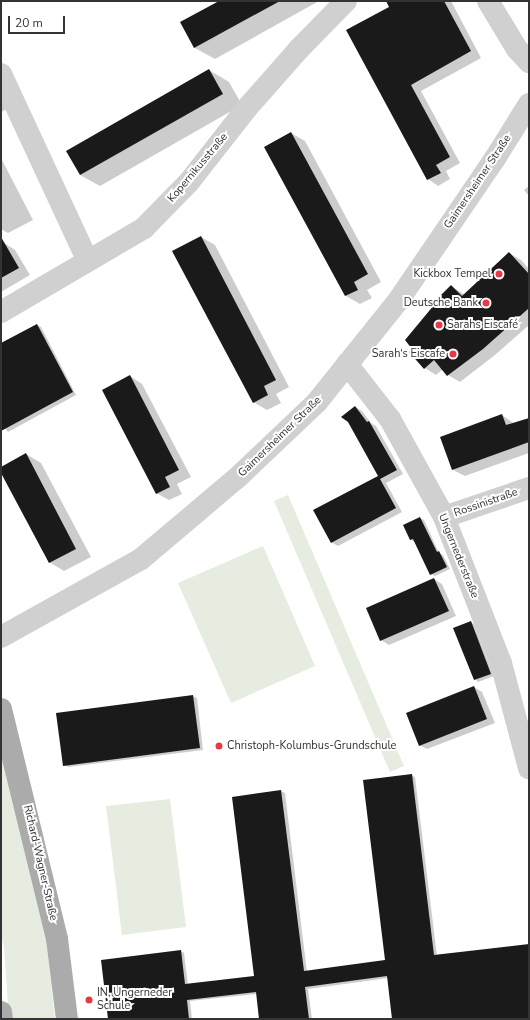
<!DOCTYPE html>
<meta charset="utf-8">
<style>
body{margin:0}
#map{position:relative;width:530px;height:1020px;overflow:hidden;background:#fff;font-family:"Nunito Sans",sans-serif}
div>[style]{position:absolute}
.green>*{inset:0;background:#e6ecdf}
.shadow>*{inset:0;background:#0003}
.building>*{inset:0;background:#1a1a1a}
.minor>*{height:22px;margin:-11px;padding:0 11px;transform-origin:11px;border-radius:11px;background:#d0d0d0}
.major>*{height:22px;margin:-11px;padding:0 11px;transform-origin:11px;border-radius:11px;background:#ababab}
.dots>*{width:11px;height:11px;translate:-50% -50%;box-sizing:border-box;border:2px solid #fff;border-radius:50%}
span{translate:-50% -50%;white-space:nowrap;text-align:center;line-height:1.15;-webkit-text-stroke:4px #fff;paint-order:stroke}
.street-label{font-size:11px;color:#333}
.poi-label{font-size:11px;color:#333}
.right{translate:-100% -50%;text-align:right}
.left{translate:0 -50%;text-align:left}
.frame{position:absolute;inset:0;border:2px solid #333;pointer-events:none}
.scale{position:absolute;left:8px;top:16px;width:57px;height:18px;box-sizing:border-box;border:2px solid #333;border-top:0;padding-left:5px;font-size:12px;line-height:14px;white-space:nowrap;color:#333;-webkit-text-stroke:3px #fff;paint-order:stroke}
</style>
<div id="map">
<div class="green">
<i style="clip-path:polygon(288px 495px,404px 766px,390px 772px,274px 501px)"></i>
<i style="clip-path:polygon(263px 546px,315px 666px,231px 703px,178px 583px)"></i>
<i style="clip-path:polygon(1px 755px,44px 920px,55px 1019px,9px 1019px,4px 947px,1px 936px)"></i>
<i style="clip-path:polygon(170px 799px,186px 927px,122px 935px,106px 806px)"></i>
</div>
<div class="shadow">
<i style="clip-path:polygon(221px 1px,319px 1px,215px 59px,195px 48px,181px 23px)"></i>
<i style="clip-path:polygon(397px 1px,451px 1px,481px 58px,421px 91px,460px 163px,446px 171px,450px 179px,438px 186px,428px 179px,390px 7px)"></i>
<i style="clip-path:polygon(209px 70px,229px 82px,242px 105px,100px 186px,80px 175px)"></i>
<i style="clip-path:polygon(1px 76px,13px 106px,1px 112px)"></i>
<i style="clip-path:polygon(291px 133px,305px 141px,381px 282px,367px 290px,372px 298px,360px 304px,346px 296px,266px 147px)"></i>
<i style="clip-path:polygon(1px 158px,33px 220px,8px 233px,1px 229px)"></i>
<i style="clip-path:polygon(529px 186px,529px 196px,524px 190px)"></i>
<i style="clip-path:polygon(201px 237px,215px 245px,289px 387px,276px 394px,281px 403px,267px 410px,253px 402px)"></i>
<i style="clip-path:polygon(4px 243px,15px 250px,30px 275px,1px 292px,1px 244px)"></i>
<i style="clip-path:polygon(509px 253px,521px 260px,529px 269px,529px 325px,495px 355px,460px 382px,448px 375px,443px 369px,436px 375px,425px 368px,451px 286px,465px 295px)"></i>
<i style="clip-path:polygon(37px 325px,41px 327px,76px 395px,8px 432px,1px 424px,1px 345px)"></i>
<i style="clip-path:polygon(130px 376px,142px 384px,191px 477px,177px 484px,182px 494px,169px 500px,156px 493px)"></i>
<i style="clip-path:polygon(355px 407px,362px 411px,371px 423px,376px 426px,403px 474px,386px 483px,402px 512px,338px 546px,331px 542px,380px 476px)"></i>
<i style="clip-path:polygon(502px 415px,515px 424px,529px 419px,529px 453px,465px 476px,453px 470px)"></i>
<i style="clip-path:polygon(26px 454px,41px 463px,91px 557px,64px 571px,49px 562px,1px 471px,1px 468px)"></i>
<i style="clip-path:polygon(420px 518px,424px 520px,439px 553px,443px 555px,450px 569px,435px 576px,431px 574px,415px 542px,411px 540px,405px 526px)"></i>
<i style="clip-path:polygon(434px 579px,442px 584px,456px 616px,389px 645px,381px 640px)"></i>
<i style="clip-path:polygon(470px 622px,474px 624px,494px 676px,478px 682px,475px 679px)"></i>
<i style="clip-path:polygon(474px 687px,482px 692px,495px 723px,427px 749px,419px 745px)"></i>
<i style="clip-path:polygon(193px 696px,197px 698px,203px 750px,68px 767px,64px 765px)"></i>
<i style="clip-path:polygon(411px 775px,415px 777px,437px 956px,529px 945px,529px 1019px,393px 1019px,388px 978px,308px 989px,312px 1019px,260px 1019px,257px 994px,190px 1001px,192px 1019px,109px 1019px,181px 951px,184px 953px,188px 985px,255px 977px,281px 791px,285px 793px,307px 972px,386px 961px)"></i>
</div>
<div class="building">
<i style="clip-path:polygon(219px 1px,280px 1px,194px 48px,180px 22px)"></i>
<i style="clip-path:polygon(386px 1px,444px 1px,471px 51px,411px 85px,450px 157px,436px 165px,441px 173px,427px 180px,346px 30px,389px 7px)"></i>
<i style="clip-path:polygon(209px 69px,223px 94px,80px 175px,66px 151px)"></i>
<i style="clip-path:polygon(291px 132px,368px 274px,354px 282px,358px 290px,345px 296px,264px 147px)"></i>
<i style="clip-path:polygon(201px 236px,276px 380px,264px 386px,268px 395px,253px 403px,172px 251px)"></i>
<i style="clip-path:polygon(1px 237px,19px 268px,1px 278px)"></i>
<i style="clip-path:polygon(509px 252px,529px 274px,529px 308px,483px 349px,447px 376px,434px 360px,424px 369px,409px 352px,412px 349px,405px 340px,439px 299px,438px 298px,451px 285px,462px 296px)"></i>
<i style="clip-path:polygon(37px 324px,73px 392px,1px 431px,1px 343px)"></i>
<i style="clip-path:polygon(130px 375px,179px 470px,165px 477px,170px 487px,156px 494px,102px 390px)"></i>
<i style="clip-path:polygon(355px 406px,367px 422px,369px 421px,397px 470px,380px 479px,396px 508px,331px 543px,313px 510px,378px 476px,348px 422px,341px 417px)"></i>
<i style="clip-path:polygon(502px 414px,506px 425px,529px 418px,529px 442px,452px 470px,440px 437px)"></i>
<i style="clip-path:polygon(26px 453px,76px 549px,49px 563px,1px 473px,1px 467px)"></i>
<i style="clip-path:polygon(420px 517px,437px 552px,439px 551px,447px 567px,430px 575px,413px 539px,410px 540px,403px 525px)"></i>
<i style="clip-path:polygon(434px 578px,449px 611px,380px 641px,366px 608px)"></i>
<i style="clip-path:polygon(471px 621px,491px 674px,474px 680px,453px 628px)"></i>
<i style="clip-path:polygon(474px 686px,487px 719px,419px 746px,406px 713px)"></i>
<i style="clip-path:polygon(193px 695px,200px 748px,63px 766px,56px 713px)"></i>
<i style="clip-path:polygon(412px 774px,434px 955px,529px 944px,529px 1019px,392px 1019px,387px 976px,305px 987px,309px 1019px,259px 1019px,256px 992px,187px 1000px,189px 1019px,108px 1019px,101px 960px,181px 950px,185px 984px,254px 976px,232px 797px,281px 790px,304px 971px,385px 960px,363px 780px)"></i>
</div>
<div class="minor">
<i style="left:488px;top:1px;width:56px;rotate:58.9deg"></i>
<i style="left:517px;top:49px;width:18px;rotate:47deg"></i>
<i style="left:1px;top:74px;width:206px;rotate:65.1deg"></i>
<i style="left:1px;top:312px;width:166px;rotate:-30.4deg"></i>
<i style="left:144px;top:228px;width:64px;rotate:-45.6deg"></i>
<i style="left:189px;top:182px;width:94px;rotate:-51.9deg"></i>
<i style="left:247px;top:108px;width:79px;rotate:-48.6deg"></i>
<i style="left:299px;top:49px;width:67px;rotate:-45.6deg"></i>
<i style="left:347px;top:364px;width:70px;rotate:52deg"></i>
<i style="left:390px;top:419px;width:112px;rotate:61.1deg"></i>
<i style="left:444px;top:517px;width:157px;rotate:68.7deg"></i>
<i style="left:501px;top:663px;width:109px;rotate:75.1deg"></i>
<i style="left:444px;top:517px;width:90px;rotate:-18.8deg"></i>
<i style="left:1px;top:637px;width:160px;rotate:-29.1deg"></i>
<i style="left:141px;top:559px;width:126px;rotate:-40.2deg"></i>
<i style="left:237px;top:478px;width:110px;rotate:-43.5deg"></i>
<i style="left:317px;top:402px;width:129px;rotate:-51.3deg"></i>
<i style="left:398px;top:301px;width:171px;rotate:-55.8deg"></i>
<i style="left:494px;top:160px;width:66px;rotate:-58deg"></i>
</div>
<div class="major">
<i style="left:1px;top:709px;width:237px;rotate:76.3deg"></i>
<i style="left:57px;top:939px;width:81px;rotate:82.9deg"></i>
<i style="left:1px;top:1012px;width:7px;rotate:82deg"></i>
</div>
<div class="dots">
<i style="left:499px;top:274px;background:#e63946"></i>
<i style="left:486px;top:303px;background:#e63946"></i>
<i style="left:439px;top:325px;background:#e63946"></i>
<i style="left:453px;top:354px;background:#e63946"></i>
<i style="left:219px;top:746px;background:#e63946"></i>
<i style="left:89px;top:1000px;background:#e63946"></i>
</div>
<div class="street-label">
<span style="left:198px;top:168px;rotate:-50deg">Kopernikusstraße</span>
<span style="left:478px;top:182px;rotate:-56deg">Gaimersheimer Straße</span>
<span style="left:280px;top:437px;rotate:-44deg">Gaimersheimer Straße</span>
<span style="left:486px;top:503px;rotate:-19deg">Rossinistraße</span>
<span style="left:458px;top:556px;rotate:68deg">Ungernederstraße</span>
<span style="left:40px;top:863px;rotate:77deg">Richard-Wagner-Straße</span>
</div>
<div class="poi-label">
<span class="right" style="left:491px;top:274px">Kickbox Tempel</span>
<span class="right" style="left:478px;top:303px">Deutsche Bank</span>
<span class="left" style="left:447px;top:325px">Sarahs Eiscafé</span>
<span class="right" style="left:445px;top:354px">Sarah‘s Eiscafe</span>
<span class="left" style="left:227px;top:746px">Christoph-Kolumbus-Grundschule</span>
<span class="left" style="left:97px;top:1000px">IN, Ungerneder<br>Schule</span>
</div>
<div class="frame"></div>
<div class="scale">20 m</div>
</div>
